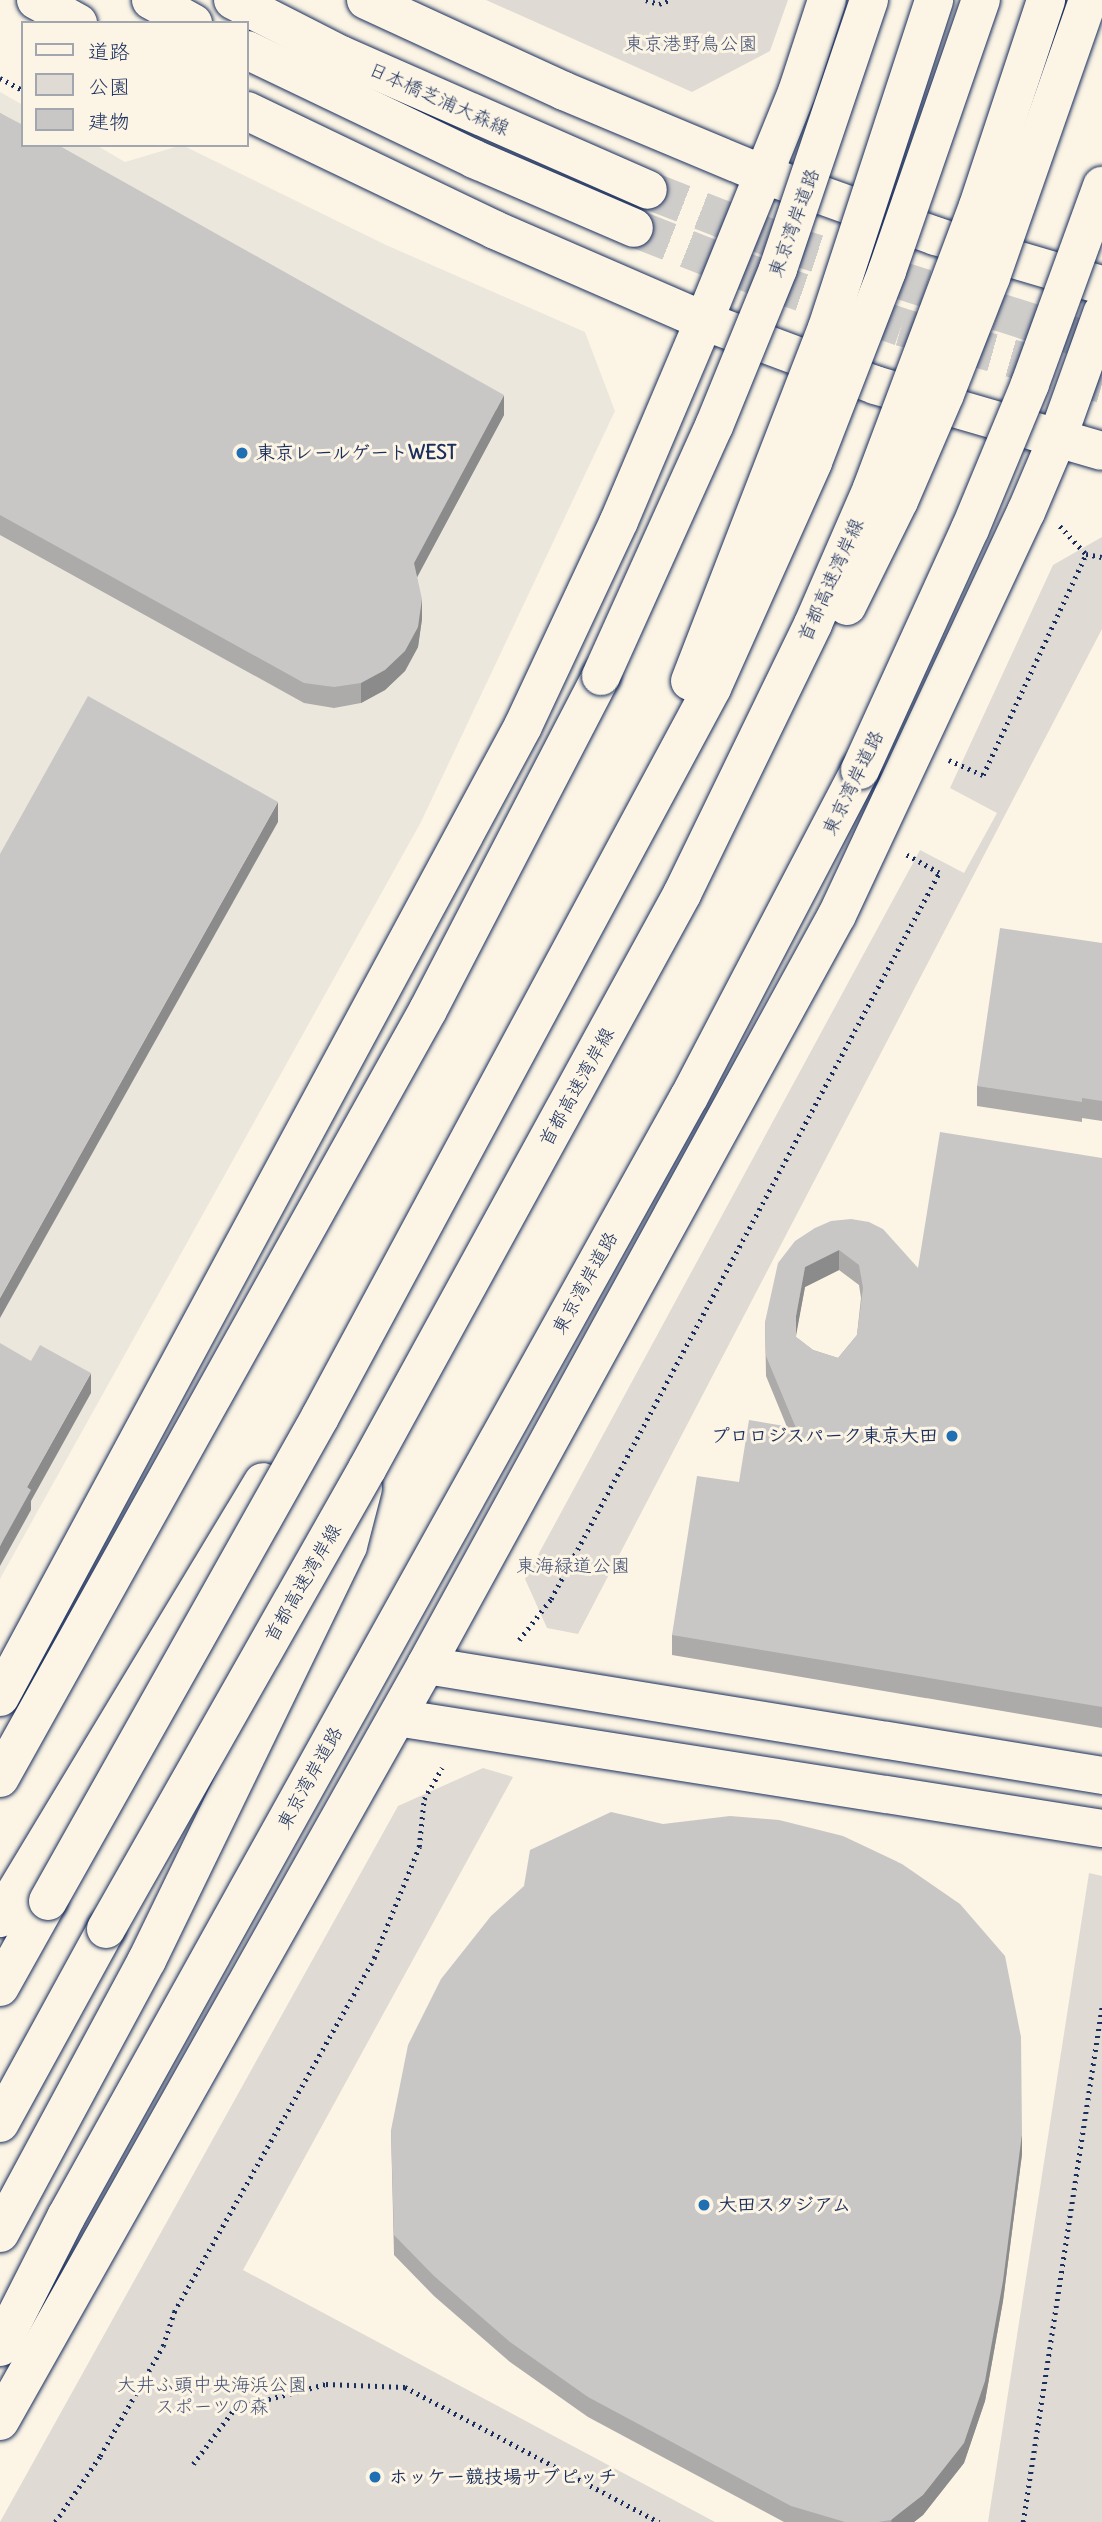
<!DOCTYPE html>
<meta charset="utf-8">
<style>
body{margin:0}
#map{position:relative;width:1102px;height:2522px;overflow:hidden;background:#fcf5e5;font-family:Delius,"Klee One",sans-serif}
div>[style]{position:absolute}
.built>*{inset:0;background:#ece7dc}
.green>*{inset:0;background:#dfdbd4}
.primary-tunnel>*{height:38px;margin-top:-19px;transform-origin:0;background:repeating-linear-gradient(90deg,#cfcdca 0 38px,transparent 0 57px)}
.path>*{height:4.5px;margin-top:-2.25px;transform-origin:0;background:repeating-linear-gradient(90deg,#1b2f5e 0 2px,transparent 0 7px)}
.roads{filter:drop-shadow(0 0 2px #1b2f5e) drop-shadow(0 0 2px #1b2f5e)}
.secondary>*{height:37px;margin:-18.5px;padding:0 18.5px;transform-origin:18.5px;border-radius:18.5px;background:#fcf5e5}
.primary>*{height:38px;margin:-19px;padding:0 19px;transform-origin:19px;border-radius:19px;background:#fcf5e5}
.highway>*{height:38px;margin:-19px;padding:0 19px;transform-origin:19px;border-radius:19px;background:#fcf5e5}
.bridges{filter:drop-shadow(0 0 2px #1b2f5e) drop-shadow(0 0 2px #1b2f5e)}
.highway-bridge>*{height:38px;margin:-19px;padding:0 19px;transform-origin:19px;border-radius:19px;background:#fcf5e5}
.wall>*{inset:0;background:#acabaa}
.shaded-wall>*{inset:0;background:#8c8b8b}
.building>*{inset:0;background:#c8c7c6}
.dots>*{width:19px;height:19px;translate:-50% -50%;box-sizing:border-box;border:4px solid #fcf5e5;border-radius:50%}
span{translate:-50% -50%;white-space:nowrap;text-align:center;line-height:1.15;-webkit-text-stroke:6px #fcf5e5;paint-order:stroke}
.park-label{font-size:19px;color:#425176}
.street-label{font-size:19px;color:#1b2f5e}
.poi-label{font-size:19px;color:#1b2f5e;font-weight:700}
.left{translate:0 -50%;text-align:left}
.right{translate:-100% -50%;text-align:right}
.legend{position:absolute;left:21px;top:21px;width:228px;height:126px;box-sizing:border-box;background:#fcf5e5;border:2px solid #a2a6af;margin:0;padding:9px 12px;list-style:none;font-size:21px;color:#1b2f5e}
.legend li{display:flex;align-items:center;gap:14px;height:35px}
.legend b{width:35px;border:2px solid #a2a6af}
</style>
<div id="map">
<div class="built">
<i style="clip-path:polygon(0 92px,23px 105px,23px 145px,96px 145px,125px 162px,182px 145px,386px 245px,585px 332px,615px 411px,421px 822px,0 1579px)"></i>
</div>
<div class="green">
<i style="clip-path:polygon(486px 0,788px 0,770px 51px,692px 92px)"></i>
<i style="clip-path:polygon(1102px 537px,1102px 629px,578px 1634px,547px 1628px,525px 1579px,920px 850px,964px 873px,997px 813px,950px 788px,1053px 565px)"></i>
<i style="clip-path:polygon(483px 1768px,513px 1777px,243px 2270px,715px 2522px,0 2522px,398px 1806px)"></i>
<i style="clip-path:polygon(1089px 1873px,1102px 1876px,1102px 2522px,988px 2522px)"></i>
</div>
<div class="primary-tunnel">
<i style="left:648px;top:190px;width:143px;rotate:21.4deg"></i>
<i style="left:781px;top:242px;width:337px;rotate:17.8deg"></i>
<i style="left:634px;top:228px;width:142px;rotate:21.5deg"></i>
<i style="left:766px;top:280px;width:143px;rotate:19.2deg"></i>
<i style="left:901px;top:327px;width:209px;rotate:15.8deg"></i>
</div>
<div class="path">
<i style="left:646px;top:0;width:14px;rotate:17deg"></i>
<i style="left:659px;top:4px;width:12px;rotate:-20deg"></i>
<i style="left:0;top:78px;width:26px;rotate:28deg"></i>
<i style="left:1060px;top:526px;width:38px;rotate:47deg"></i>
<i style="left:1086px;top:554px;width:16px;rotate:11deg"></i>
<i style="left:949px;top:760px;width:37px;rotate:24deg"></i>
<i style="left:983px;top:775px;width:244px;rotate:-65deg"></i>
<i style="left:519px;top:1640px;width:52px;rotate:-52deg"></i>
<i style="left:551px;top:1599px;width:823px;rotate:-61.88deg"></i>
<i style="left:939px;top:873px;width:41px;rotate:-150.9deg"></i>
<i style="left:193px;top:2464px;width:70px;rotate:-53.1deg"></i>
<i style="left:235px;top:2408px;width:94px;rotate:-14.8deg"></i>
<i style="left:326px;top:2384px;width:79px;rotate:2.2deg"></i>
<i style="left:405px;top:2387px;width:288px;rotate:28deg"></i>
<i style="left:55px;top:2522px;width:80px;rotate:-55.7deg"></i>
<i style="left:100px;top:2456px;width:127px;rotate:-60.2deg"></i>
<i style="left:163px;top:2346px;width:36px;rotate:-72deg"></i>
<i style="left:174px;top:2312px;width:407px;rotate:-60.5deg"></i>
<i style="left:374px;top:1958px;width:120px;rotate:-67.9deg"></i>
<i style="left:419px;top:1847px;width:48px;rotate:-84.1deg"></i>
<i style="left:424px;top:1799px;width:36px;rotate:-60deg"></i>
<i style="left:1023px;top:2522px;width:522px;rotate:-81.3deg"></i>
</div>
<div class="roads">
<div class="secondary">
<i style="left:426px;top:1665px;width:685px;rotate:9.24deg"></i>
<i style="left:396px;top:1717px;width:715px;rotate:8.94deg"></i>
</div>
<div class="primary">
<i style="left:36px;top:0;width:48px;rotate:28.7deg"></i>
<i style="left:151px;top:0;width:48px;rotate:28.7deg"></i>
<i style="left:233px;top:0;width:121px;rotate:27deg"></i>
<i style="left:341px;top:55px;width:335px;rotate:23.7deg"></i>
<i style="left:366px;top:0;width:218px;rotate:24.7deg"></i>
<i style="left:564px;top:91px;width:218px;rotate:22.7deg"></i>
<i style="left:765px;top:175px;width:181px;rotate:19.7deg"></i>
<i style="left:935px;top:236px;width:174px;rotate:16.4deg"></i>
<i style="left:247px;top:50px;width:252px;rotate:25.6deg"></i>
<i style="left:474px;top:159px;width:174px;rotate:23.3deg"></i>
<i style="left:247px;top:111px;width:275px;rotate:25.6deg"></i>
<i style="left:495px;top:230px;width:228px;rotate:23.5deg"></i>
<i style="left:704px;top:321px;width:183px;rotate:20.5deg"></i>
<i style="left:875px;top:385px;width:236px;rotate:16.2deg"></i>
</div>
<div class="highway">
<i style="left:0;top:1697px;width:1103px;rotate:-61.69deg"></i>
<i style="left:523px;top:726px;width:226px;rotate:-64.9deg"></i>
<i style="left:619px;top:521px;width:217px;rotate:-67deg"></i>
<i style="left:704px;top:321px;width:247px;rotate:-67.9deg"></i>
<i style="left:797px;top:92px;width:97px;rotate:-71.9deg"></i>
<i style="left:0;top:1778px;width:879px;rotate:-60.87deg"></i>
<i style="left:428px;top:1010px;width:376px;rotate:-62.6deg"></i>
<i style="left:0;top:1918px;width:509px;rotate:-58.9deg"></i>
<i style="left:0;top:1987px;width:98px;rotate:-60.8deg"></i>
<i style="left:0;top:2123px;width:221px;rotate:-61.3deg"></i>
<i style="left:0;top:2233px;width:310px;rotate:-61.7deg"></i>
<i style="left:147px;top:1960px;width:460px;rotate:-64.1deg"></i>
<i style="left:348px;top:1546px;width:60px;rotate:-75.5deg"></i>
<i style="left:0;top:2347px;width:146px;rotate:-63.1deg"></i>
<i style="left:66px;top:2217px;width:1282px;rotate:-60.92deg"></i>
<i style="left:689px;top:1097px;width:369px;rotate:-62.4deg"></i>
<i style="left:0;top:2421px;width:868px;rotate:-60.6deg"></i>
<i style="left:426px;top:1665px;width:855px;rotate:-61.28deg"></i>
<i style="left:837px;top:915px;width:445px;rotate:-64.9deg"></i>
<i style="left:1026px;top:512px;width:79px;rotate:-67deg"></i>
<i style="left:1057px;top:439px;width:134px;rotate:-70.3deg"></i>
</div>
</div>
<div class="bridges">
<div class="highway-bridge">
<i style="left:847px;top:606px;width:117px;rotate:-63.7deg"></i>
<i style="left:899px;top:501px;width:116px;rotate:-66.7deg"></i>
<i style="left:945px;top:394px;width:126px;rotate:-68.5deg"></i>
<i style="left:991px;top:277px;width:293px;rotate:-70.7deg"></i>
<i style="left:601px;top:676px;width:274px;rotate:-65.7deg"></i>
<i style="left:714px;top:426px;width:170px;rotate:-67.8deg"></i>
<i style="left:778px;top:269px;width:284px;rotate:-71.3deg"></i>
<i style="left:690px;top:681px;width:379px;rotate:-68.8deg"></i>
<i style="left:827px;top:328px;width:345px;rotate:-71.9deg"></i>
<i style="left:860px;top:770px;width:265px;rotate:-65.5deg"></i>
<i style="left:970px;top:529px;width:157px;rotate:-67.5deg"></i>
<i style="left:1030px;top:384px;width:211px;rotate:-70deg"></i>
<i style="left:48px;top:1901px;width:555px;rotate:-60.66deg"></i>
<i style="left:320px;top:1417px;width:828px;rotate:-61.73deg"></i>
<i style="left:712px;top:688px;width:248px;rotate:-65.9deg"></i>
<i style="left:813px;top:462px;width:205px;rotate:-68.8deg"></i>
<i style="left:887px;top:271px;width:287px;rotate:-70.9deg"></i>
<i style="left:106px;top:1929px;width:529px;rotate:-60.43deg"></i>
<i style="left:367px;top:1469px;width:656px;rotate:-61.28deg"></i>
<i style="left:682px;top:894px;width:300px;rotate:-64.1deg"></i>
<i style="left:813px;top:624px;width:148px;rotate:-66.5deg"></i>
<i style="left:872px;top:488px;width:301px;rotate:-69.4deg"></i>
<i style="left:978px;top:206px;width:217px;rotate:-71.7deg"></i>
</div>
</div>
<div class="wall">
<i style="clip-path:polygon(0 113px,504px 415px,417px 577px,422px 619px,418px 647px,405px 671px,385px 690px,361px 703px,334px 708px,304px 703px,0 535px)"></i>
<i style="clip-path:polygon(1102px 943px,1102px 1121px,1082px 1118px,1082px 1122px,977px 1106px,977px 1086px)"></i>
<i style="clip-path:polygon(evenodd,1102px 1158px,1102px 1728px,672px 1655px,672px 1635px,739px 1482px,787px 1427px,766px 1376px,765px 1322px,815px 1228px,918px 1268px,1102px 1158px,839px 1270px,859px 1285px,861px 1298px,857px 1335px,838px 1358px,813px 1350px,796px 1337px,796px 1333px,805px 1287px,839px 1270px)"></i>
<i style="clip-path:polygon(391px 2130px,1022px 2154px,1003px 2301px,985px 2401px,964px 2463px,923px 2515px,914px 2522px,784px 2522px,588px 2417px,510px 2362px,434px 2296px,394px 2255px)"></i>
</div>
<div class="shaded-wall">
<i style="clip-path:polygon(504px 395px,504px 415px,414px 583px,414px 563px)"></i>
<i style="clip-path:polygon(422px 599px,422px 619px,418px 647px,405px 671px,385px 690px,361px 703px,361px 683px)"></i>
<i style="clip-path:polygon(278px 802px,278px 822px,0 1318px,0 1298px)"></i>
<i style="clip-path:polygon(839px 1250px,839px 1270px,805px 1287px,796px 1336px,796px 1316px,805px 1267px)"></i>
<i style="clip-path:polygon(91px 1373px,91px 1393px,31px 1501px,31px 1510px,0 1566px,0 1546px,27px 1487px)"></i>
<i style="clip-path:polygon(1022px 2134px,1022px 2154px,1003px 2301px,985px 2401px,964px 2463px,923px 2515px,914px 2522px,891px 2522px)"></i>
</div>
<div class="building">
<i style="clip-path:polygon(0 113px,23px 125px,23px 145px,58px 145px,504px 395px,414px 563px,422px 599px,418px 627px,405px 651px,385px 670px,361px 683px,334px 687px,304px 683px,0 515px)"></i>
<i style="clip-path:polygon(88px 696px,278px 802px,0 1298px,0 854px)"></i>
<i style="clip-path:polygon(1000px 928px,1102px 943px,1102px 1101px,1082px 1098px,1082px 1102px,977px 1086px)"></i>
<i style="clip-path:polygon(evenodd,940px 1132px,1102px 1158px,1102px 1707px,672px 1635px,697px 1476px,739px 1482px,749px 1420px,796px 1428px,766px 1356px,765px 1322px,778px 1263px,795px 1241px,815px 1228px,831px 1221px,851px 1219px,869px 1222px,883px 1229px,918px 1268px,940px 1132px,839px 1250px,859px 1265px,863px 1288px,857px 1335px,838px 1358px,813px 1350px,796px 1337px,796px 1316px,805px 1267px,839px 1250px)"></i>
<i style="clip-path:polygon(0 1343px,31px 1361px,40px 1345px,91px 1373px,27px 1487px,31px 1490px,0 1546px)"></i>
<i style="clip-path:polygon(611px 1812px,663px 1824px,730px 1816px,779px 1820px,843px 1836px,902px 1864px,960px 1904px,1005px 1956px,1021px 2037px,1022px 2134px,1003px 2281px,985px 2381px,964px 2443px,923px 2495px,891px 2520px,878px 2522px,845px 2522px,791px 2506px,588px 2397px,510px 2342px,434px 2276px,394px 2235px,391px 2130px,408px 2045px,441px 1979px,491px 1916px,524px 1886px,530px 1850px)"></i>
</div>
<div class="dots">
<i style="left:242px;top:453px;background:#1f6fb2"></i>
<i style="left:952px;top:1436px;background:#1f6fb2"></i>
<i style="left:704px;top:2205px;background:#1f6fb2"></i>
<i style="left:375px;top:2477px;background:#1f6fb2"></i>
</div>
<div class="park-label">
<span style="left:691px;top:44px">東京港野鳥公園</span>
<span style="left:573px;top:1566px">東海緑道公園</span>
<span style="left:212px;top:2396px">大井ふ頭中央海浜公園<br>スポーツの森</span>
</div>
<div class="street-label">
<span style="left:439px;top:99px;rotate:24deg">日本橋芝浦大森線</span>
<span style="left:794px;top:223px;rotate:-70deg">東京湾岸道路</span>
<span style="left:831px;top:580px;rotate:-66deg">首都高速湾岸線</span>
<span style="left:853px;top:783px;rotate:-64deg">東京湾岸道路</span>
<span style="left:577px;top:1087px;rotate:-61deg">首都高速湾岸線</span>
<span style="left:585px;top:1283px;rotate:-61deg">東京湾岸道路</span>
<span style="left:303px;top:1583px;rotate:-60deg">首都高速湾岸線</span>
<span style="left:310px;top:1778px;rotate:-61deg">東京湾岸道路</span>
</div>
<div class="poi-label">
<span class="left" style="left:256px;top:453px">東京レールゲートWEST</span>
<span class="right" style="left:938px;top:1436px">プロロジスパーク東京大田</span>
<span class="left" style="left:718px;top:2205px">大田スタジアム</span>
<span class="left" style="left:389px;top:2477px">ホッケー競技場サブピッチ</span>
</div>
<ul class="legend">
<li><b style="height:9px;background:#fcf5e5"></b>道路</li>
<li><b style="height:19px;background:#dfdbd4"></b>公園</li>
<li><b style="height:19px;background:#c8c7c6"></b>建物</li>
</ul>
</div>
